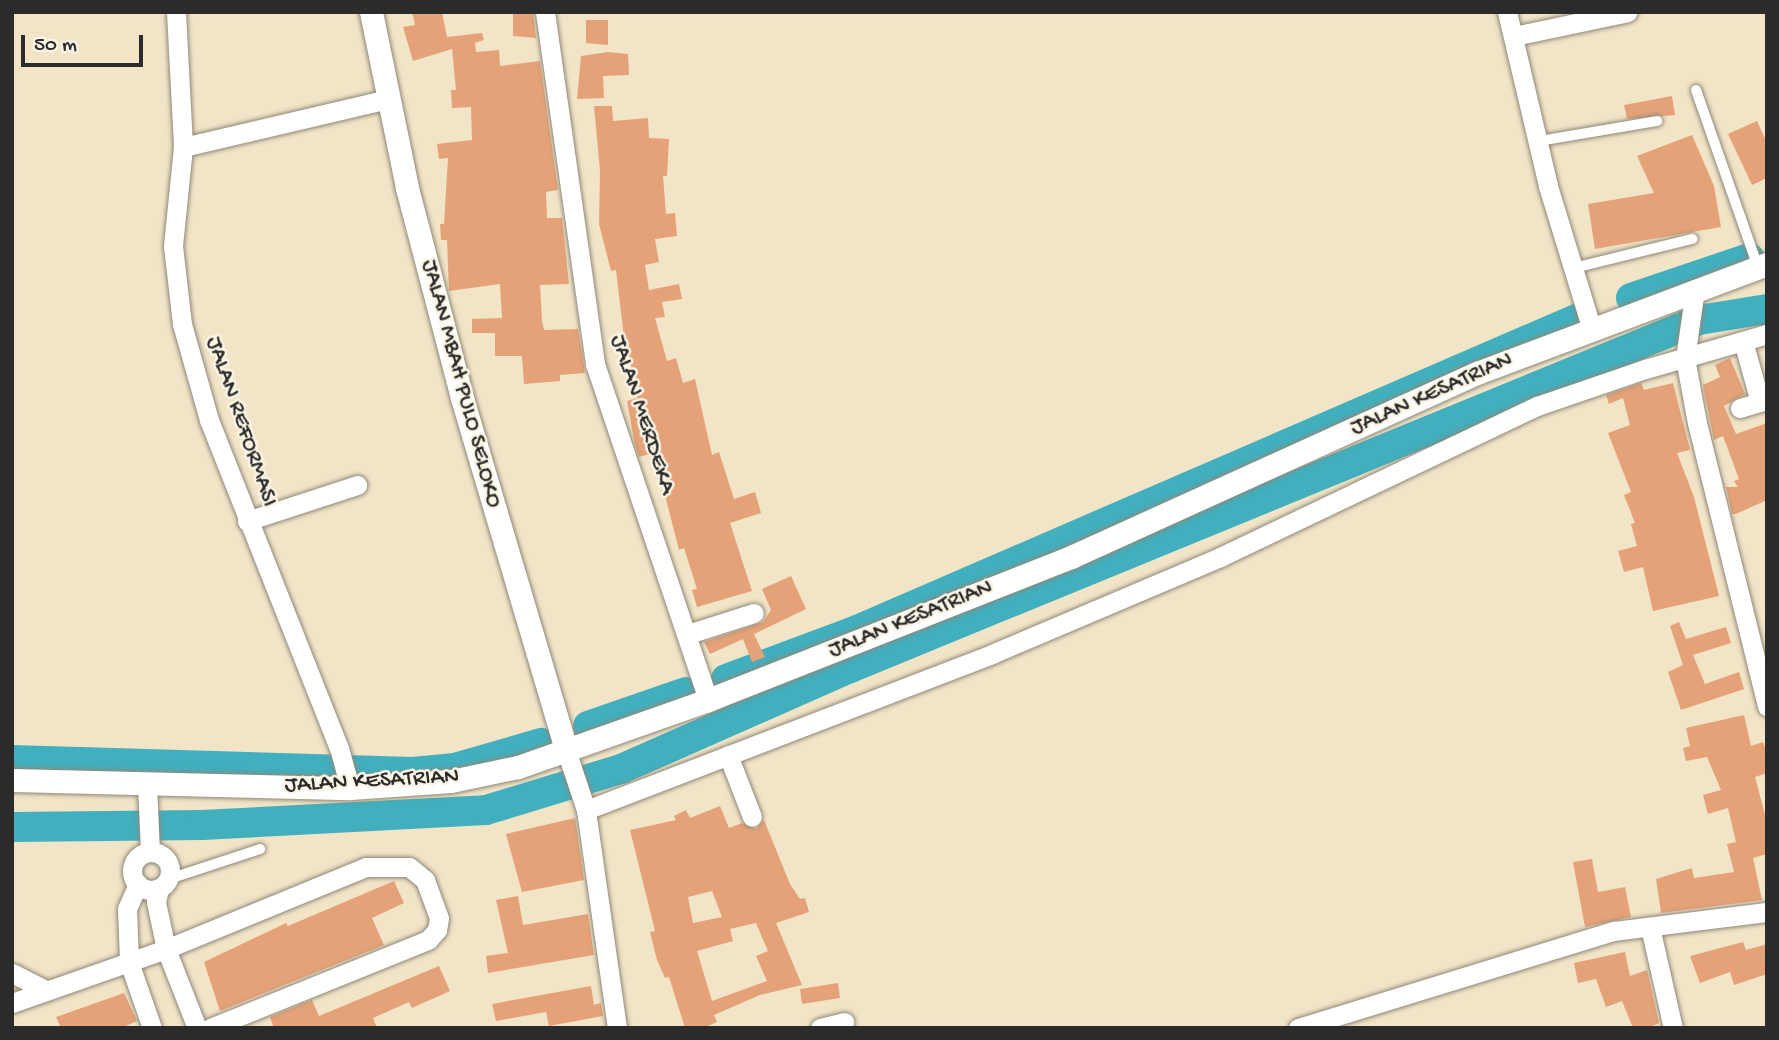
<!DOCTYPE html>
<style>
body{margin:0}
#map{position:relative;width:1779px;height:1040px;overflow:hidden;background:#f2e4c7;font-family:"Gochi Hand",sans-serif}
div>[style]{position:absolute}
.river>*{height:30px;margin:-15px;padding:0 15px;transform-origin:15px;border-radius:15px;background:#41afbe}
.building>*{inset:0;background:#e5a278}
.roads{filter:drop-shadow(0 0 2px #8e8879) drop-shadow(0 0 2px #8e8879)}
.service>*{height:10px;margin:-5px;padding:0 5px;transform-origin:5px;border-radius:5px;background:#fff}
.minor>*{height:19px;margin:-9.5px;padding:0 9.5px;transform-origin:9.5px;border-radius:9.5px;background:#fff}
.minor>.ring{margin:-9.5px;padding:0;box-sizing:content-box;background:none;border:19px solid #fff;border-radius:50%}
.tertiary>*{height:23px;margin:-11.5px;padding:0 11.5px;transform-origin:11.5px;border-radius:11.5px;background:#fff}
span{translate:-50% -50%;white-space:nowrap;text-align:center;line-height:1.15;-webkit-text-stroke:5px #fcf5e5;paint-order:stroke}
.street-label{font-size:23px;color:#2b2b2b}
.frame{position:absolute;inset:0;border:14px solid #2b2b2b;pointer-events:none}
.scale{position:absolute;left:21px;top:35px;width:122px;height:32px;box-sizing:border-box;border:4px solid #2b2b2b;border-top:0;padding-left:9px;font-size:21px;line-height:24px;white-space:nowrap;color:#2b2b2b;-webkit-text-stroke:5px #fcf5e5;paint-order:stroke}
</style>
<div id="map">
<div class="river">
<i style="left:1631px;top:298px;width:125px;rotate:-18.7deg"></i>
<i style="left:726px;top:679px;width:140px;rotate:-20.5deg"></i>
<i style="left:857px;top:630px;width:783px;rotate:-23.39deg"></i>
<i style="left:588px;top:726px;width:104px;rotate:-19.1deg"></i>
<i style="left:12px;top:760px;width:401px;rotate:1.7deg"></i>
<i style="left:413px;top:772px;width:42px;rotate:-5.4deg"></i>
<i style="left:455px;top:768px;width:90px;rotate:-16.2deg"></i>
<i style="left:12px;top:827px;width:190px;rotate:-0.6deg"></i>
<i style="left:202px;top:825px;width:284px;rotate:-3deg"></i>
<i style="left:486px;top:810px;width:141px;rotate:-16.9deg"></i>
<i style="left:621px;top:769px;width:250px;rotate:-23.8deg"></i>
<i style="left:850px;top:668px;width:918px;rotate:-22.29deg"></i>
<i style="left:1699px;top:320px;width:69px;rotate:-9.2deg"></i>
</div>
<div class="building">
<i style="clip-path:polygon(412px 12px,442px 12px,447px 37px,482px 33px,484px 40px,475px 43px,476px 52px,499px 50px,500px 66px,540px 61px,558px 190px,546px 192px,547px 218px,562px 218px,569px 284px,540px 285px,542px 321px,544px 330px,578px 329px,585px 373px,560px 375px,560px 381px,524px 384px,522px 356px,495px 356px,495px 333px,472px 333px,472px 319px,502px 318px,500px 284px,449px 291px,447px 240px,441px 240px,440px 224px,444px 224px,448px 158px,439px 159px,437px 144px,472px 140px,471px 107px,452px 108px,451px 90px,456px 90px,452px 49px,413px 61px,403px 27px,415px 25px)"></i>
<i style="clip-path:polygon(513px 12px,533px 12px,536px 38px,513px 36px)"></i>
<i style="clip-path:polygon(586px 20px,608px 20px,608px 45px,586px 43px)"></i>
<i style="clip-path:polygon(608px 52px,628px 54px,629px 75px,603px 76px,604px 98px,577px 99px,581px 56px)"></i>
<i style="clip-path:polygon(1672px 96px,1675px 115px,1627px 119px,1624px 105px)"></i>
<i style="clip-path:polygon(594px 106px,612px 106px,613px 121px,648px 118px,649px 138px,669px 139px,667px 176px,663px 176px,666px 214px,675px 213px,677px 236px,655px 239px,659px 262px,645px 265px,649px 290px,679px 284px,682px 299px,662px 302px,665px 317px,655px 318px,667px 361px,676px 358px,683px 383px,695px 379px,712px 455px,719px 452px,734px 499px,755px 492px,761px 513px,730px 523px,752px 591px,697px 607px,692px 590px,697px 589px,684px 548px,679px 550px,658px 468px,654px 469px,650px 454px,639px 457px,635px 445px,627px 401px,637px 398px,636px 382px,625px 346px,616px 270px,611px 271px,599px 224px,600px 171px)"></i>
<i style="clip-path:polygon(1757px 121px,1767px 143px,1767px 178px,1752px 185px,1728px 134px)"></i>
<i style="clip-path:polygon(1692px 135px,1714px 186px,1721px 227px,1595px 249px,1588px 204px,1654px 193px,1637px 156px)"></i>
<i style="clip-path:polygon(1730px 358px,1745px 394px,1724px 406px,1736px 434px,1767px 423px,1767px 500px,1736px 514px,1732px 514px,1726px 487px,1738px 487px,1734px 481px,1739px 479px,1723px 436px,1714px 440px,1703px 385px,1720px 377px,1715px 365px)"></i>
<i style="clip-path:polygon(1641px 383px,1644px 390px,1673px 383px,1690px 450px,1677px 453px,1694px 497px,1719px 596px,1653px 611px,1643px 567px,1624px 572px,1618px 551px,1637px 546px,1631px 524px,1635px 523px,1624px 495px,1631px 492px,1608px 433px,1630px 425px,1623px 398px,1609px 404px,1606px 395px)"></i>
<i style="clip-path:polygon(791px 576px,806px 609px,754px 634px,765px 657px,752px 662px,743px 639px,710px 654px,704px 642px,763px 622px,771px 610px,762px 589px)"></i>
<i style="clip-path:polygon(1679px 622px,1686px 639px,1726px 627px,1731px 643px,1693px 655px,1705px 684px,1739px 672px,1744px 689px,1681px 710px,1668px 672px,1683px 665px,1670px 626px)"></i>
<i style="clip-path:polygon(1744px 715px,1751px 746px,1763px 742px,1767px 753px,1767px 773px,1755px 777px,1767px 822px,1767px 854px,1753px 858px,1762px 900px,1661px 913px,1656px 879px,1692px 868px,1694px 878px,1734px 872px,1727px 844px,1736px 842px,1728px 808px,1708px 814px,1703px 795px,1721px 790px,1707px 757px,1686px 761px,1683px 748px,1690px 746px,1686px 728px)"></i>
<i style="clip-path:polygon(evenodd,720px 806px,729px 828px,742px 823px,756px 829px,764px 820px,790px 884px,800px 899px,805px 898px,809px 912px,776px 923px,802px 985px,760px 995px,714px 1015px,717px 1022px,703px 1028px,685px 1028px,669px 977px,665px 978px,657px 960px,650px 932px,655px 931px,630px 830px,676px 820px,674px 816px,686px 810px,690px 818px,720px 806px,712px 891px,722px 917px,693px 923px,688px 897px,712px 891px,720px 806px,756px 923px,768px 951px,756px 956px,767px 981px,712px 1001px,697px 951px,733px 941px,730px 929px,756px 923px)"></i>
<i style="clip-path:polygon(575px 818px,584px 880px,522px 892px,506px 834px)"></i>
<i style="clip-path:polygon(1592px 859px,1598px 892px,1625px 887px,1631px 917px,1585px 927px,1573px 862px)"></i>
<i style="clip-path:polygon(394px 881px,404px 903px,372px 918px,384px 945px,220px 1011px,204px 962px,286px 923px,288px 926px)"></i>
<i style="clip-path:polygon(518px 896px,523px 925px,588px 914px,594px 955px,488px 973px,486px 956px,508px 953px,496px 900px)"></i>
<i style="clip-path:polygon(1743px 942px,1746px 950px,1767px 944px,1767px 974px,1734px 985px,1730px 972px,1700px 983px,1690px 956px)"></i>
<i style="clip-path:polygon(1625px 952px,1630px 976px,1647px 970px,1659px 1023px,1648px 1028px,1633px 1028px,1622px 1001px,1606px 1007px,1596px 979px,1578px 983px,1574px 963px)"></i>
<i style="clip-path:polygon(439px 966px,450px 991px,412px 1008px,409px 1002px,373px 1018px,377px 1028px,274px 1028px,270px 1017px,312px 1000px,319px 1016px)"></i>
<i style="clip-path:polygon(838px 983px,840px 998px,802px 1004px,800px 989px)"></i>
<i style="clip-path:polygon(591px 986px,594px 1005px,601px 1003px,603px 1016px,549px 1026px,546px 1012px,496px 1021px,492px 1004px)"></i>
<i style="clip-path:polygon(124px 993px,137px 1021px,121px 1028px,61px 1028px,56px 1017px)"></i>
</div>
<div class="roads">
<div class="service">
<i style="left:1696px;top:90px;width:188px;rotate:70.7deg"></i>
<i style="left:1539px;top:141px;width:120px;rotate:-9.6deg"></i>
<i style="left:1574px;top:268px;width:122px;rotate:-13.8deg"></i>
<i style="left:169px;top:879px;width:96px;rotate:-18.2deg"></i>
</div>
<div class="minor">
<i style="left:176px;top:12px;width:135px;rotate:87deg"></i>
<i style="left:183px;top:147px;width:100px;rotate:95.8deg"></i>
<i style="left:173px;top:246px;width:79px;rotate:83.4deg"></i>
<i style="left:182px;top:324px;width:100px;rotate:74.3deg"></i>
<i style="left:209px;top:420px;width:353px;rotate:68.4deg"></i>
<i style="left:339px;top:748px;width:41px;rotate:74.6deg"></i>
<i style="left:545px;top:12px;width:356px;rotate:81.9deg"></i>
<i style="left:595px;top:364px;width:354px;rotate:71.4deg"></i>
<i style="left:1507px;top:12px;width:179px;rotate:76.7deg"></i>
<i style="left:1548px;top:186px;width:147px;rotate:73deg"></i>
<i style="left:1514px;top:36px;width:116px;rotate:-11.9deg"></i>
<i style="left:183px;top:147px;width:211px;rotate:-13.2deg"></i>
<i style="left:1695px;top:289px;width:70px;rotate:98.2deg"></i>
<i style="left:1685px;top:358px;width:66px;rotate:79.5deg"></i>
<i style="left:1697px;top:423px;width:292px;rotate:76.1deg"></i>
<i style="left:1743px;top:341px;width:63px;rotate:74.4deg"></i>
<i style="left:1740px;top:408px;width:28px;rotate:-17deg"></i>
<i style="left:247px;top:521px;width:116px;rotate:-18.1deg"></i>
<i style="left:688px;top:634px;width:69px;rotate:-17.7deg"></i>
<i style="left:566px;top:750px;width:63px;rotate:71.6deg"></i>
<i style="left:586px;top:810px;width:220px;rotate:81.9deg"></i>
<i style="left:728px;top:755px;width:66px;rotate:68.8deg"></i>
<i style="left:147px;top:785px;width:67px;rotate:87.4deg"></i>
<i style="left:586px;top:810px;width:437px;rotate:-21deg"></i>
<i style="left:994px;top:653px;width:246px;rotate:-23deg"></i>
<i style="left:1220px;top:557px;width:351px;rotate:-25.5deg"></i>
<i style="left:1537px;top:406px;width:114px;rotate:-18.9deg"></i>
<i style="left:1645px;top:369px;width:127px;rotate:-16deg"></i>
<i class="ring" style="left:132px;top:852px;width:19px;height:19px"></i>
<i style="left:138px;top:884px;width:27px;rotate:114deg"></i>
<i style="left:127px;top:909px;width:53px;rotate:87.8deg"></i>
<i style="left:129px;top:962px;width:70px;rotate:70.8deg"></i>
<i style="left:159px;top:888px;width:14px;rotate:102deg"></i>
<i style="left:156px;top:902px;width:48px;rotate:78deg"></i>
<i style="left:166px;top:949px;width:85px;rotate:68.6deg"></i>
<i style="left:1650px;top:927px;width:104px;rotate:77.2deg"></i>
<i style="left:12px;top:973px;width:38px;rotate:27deg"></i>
<i style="left:12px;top:1003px;width:163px;rotate:-19.3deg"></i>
<i style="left:166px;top:949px;width:216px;rotate:-22.3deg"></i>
<i style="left:366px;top:867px;width:43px"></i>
<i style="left:409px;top:867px;width:21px;rotate:39deg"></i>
<i style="left:425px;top:880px;width:40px;rotate:69.8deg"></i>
<i style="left:439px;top:918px;width:12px;rotate:99deg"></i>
<i style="left:437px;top:930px;width:13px;rotate:132deg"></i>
<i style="left:428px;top:940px;width:235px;rotate:158deg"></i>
<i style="left:820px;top:1028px;width:25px;rotate:-14deg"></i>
<i style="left:1298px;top:1028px;width:331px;rotate:-17.1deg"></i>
<i style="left:1614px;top:931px;width:154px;rotate:-7.1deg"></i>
</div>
<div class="tertiary">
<i style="left:371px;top:12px;width:180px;rotate:78.4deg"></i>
<i style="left:407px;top:188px;width:217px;rotate:75.3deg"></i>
<i style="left:462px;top:398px;width:367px;rotate:73.5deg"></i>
<i style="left:12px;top:780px;width:338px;rotate:1.4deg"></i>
<i style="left:350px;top:788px;width:101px;rotate:-4deg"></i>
<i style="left:451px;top:781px;width:68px;rotate:-11.8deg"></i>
<i style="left:518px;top:767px;width:201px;rotate:-19.4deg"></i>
<i style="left:708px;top:700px;width:390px;rotate:-21.5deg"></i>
<i style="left:1071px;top:557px;width:446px;rotate:-24.4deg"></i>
<i style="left:1477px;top:373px;width:310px;rotate:-20.6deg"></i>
</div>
</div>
<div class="street-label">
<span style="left:460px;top:384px;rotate:75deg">JALAN MBAH PULO SELOKO</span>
<span style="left:1432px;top:395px;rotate:-24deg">JALAN KESATRIAN</span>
<span style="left:641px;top:415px;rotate:72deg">JALAN MERDEKA</span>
<span style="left:240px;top:422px;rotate:71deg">JALAN REFORMASI</span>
<span style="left:911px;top:620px;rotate:-22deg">JALAN KESATRIAN</span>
<span style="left:372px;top:782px;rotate:-3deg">JALAN KESATRIAN</span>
</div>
<div class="frame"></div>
<div class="scale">50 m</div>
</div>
